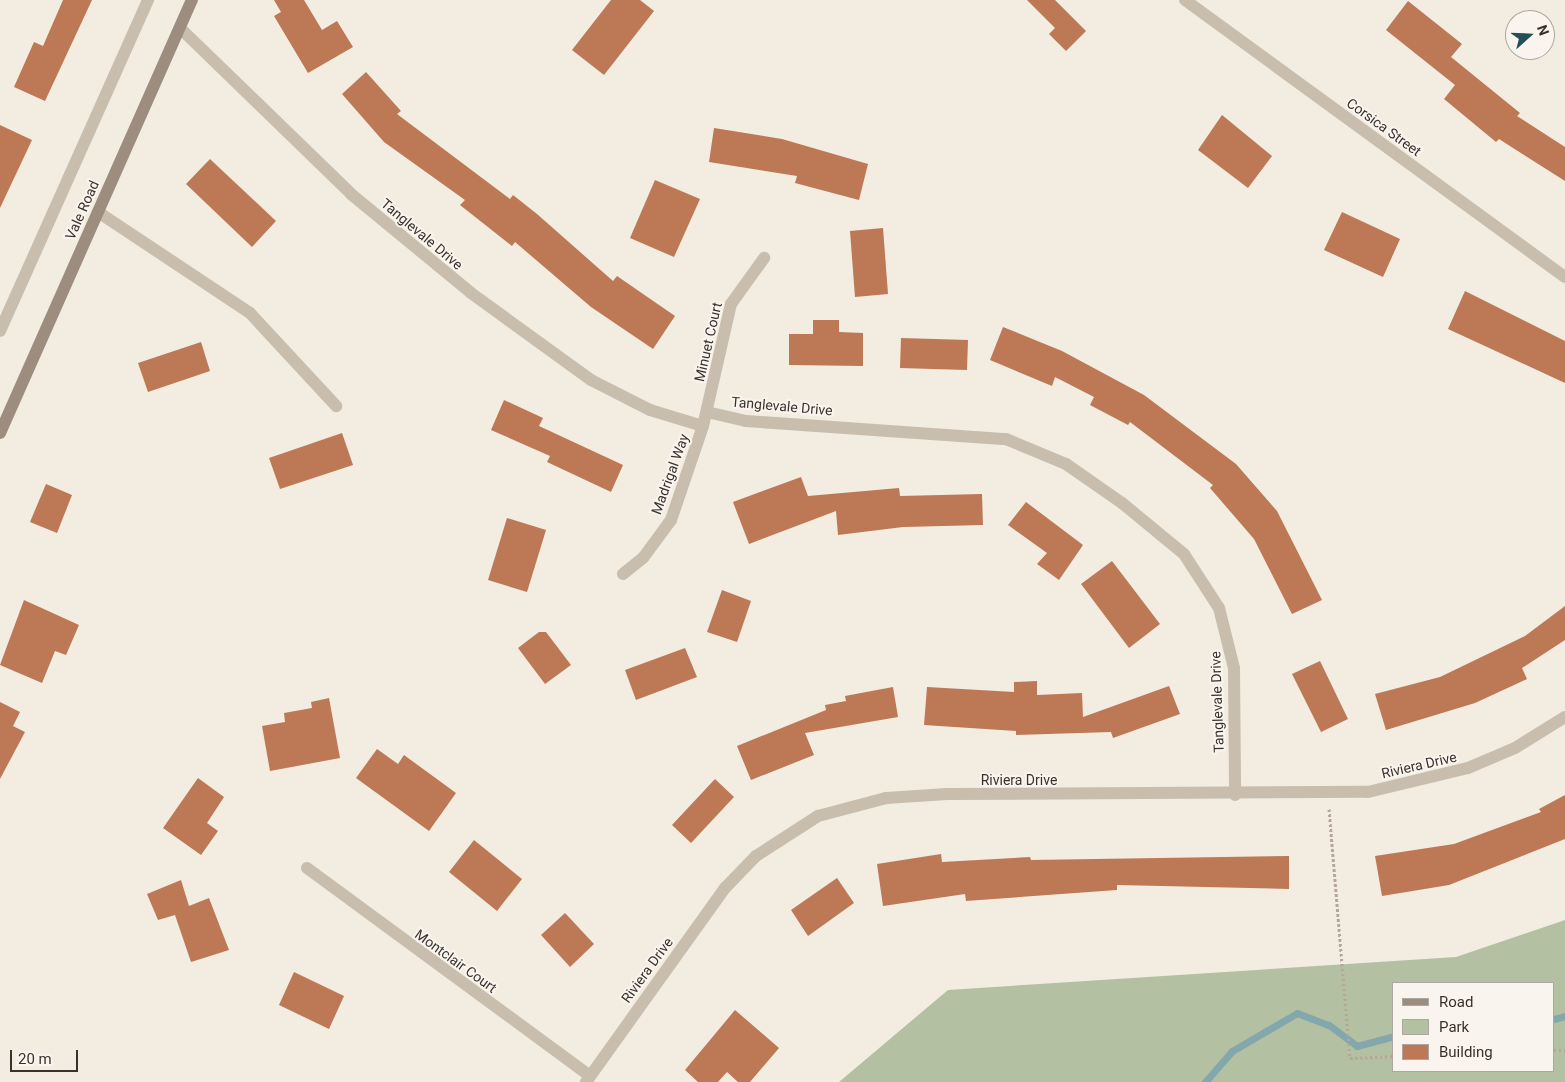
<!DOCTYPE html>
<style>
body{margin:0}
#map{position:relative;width:1565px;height:1082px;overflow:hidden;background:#f2ece1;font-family:Roboto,sans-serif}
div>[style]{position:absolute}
.green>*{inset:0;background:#b3c0a2}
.stream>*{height:7px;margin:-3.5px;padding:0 3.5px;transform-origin:3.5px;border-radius:3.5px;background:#82a7ad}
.building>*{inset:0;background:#bd7855}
.path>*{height:3px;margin-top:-1.5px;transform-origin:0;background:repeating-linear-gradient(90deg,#b5a798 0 2.5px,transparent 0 5px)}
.lane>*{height:12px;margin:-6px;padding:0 6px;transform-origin:6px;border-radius:6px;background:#c9bdae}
.street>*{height:12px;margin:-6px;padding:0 6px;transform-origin:6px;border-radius:6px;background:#c9bdae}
.secondary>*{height:12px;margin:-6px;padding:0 6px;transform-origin:6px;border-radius:6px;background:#9d8d7f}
span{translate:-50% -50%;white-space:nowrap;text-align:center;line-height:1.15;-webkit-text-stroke:4px #f9f5ee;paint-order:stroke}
.street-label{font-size:14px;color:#39312c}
.legend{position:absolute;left:1392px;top:982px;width:162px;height:90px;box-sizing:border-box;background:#f9f5ee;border:1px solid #aca7a0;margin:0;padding:6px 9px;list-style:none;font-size:15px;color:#39312c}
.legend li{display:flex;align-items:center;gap:10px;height:25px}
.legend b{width:25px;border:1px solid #aca7a0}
.north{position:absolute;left:1505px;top:10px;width:50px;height:50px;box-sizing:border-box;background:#f9f5ee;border:1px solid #aca7a0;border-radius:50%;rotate:70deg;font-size:14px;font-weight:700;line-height:20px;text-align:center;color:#39312c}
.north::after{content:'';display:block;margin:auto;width:18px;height:22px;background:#244f57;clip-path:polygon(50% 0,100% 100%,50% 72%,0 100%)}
.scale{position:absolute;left:10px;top:1050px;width:68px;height:22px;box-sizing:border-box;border:2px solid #39312c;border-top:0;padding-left:6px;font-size:15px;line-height:18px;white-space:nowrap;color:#39312c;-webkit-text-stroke:4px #f9f5ee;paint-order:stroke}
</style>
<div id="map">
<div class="green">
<i style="clip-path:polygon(evenodd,1565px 920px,1565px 1082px,839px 1082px,948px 990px,1456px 957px,1565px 920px,1394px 983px,1554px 983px,1554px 1071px,1394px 1071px,1394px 983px)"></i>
</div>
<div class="stream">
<i style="left:1554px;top:1019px;width:11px;rotate:-15deg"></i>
<i style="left:1205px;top:1082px;width:41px;rotate:-48.9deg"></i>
<i style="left:1232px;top:1051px;width:75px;rotate:-30.3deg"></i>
<i style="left:1297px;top:1013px;width:34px;rotate:21deg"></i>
<i style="left:1329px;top:1025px;width:35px;rotate:37deg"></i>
<i style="left:1357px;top:1046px;width:38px;rotate:-15deg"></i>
</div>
<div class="building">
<i style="clip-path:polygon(63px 0,92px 0,45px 101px,14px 87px,34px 42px,43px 46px)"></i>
<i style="clip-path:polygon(274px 0,304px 0,322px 30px,337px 21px,353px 47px,308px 73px,274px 16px,281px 12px)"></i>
<i style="clip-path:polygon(611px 0,640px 0,654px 11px,604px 75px,572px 50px)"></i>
<i style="clip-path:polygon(1027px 0,1055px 0,1086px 31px,1066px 51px,1049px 34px,1055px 28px)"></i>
<i style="clip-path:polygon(1408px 1px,1462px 44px,1451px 57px,1520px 113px,1517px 116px,1565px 147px,1565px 181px,1499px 139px,1496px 142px,1444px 99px,1455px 85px,1386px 30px)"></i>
<i style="clip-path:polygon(366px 72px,401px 111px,397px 114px,510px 199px,513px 195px,537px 214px,613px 281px,617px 276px,675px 316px,653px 349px,591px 307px,515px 242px,512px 246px,460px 205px,465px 200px,384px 142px,342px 94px)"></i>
<i style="clip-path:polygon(1222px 115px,1272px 156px,1248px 188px,1198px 150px)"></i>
<i style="clip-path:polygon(0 125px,32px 140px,0 208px)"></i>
<i style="clip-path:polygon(714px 128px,782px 139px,868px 164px,859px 200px,795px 183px,797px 176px,709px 162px)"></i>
<i style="clip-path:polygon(210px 159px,276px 221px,252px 247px,186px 184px)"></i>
<i style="clip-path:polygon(655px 180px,700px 199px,674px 257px,630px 238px)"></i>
<i style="clip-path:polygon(1342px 212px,1400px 239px,1383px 277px,1324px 250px)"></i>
<i style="clip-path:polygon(883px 228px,888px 294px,855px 297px,850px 231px)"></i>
<i style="clip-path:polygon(1465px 291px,1565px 341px,1565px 383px,1448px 329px)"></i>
<i style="clip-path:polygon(813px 320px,839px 320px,839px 332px,863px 333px,863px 366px,789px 365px,789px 334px,813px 334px)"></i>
<i style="clip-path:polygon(1003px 327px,1062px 351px,1144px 395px,1236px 464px,1277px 511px,1322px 600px,1292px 614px,1254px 539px,1210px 488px,1213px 485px,1130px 422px,1128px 425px,1090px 405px,1094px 397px,1055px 377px,1052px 386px,990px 360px)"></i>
<i style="clip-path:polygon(901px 338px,968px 340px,967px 370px,900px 368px)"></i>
<i style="clip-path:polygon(201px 342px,210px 371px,148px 392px,138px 363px)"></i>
<i style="clip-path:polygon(504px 400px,543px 418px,539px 426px,623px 465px,611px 492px,547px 462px,550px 456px,491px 430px)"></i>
<i style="clip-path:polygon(342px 433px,353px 465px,280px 489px,269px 458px)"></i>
<i style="clip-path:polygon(801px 477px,808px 496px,899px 488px,900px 496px,982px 494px,983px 525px,903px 527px,838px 535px,836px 511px,749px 544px,733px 502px)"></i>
<i style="clip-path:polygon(46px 484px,72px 495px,57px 533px,30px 522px)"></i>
<i style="clip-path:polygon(1026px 502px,1083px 545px,1059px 580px,1037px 564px,1047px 553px,1008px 525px)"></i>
<i style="clip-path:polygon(507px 518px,546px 530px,527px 592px,488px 580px)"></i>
<i style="clip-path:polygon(1112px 561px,1160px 624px,1129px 648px,1081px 584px)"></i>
<i style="clip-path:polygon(722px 590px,751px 601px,737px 642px,707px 632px)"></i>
<i style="clip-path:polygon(24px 600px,79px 625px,66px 655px,55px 651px,42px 683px,0 665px)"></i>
<i style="clip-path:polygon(1565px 606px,1565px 640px,1522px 668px,1527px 679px,1475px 703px,1386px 730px,1375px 694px,1440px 677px,1525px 636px)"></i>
<i style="clip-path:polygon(539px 632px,546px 632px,571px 665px,545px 684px,518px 648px)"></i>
<i style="clip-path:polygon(685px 648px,697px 677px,636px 700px,625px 670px)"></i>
<i style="clip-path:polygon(1320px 661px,1348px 719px,1321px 732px,1292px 674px)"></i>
<i style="clip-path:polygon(1037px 681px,1037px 695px,1082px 693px,1083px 717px,1169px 686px,1180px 714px,1113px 738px,1111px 732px,1016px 735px,1016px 731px,924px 725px,927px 687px,1014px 692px,1014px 682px)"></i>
<i style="clip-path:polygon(893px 687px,898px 717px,805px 733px,814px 755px,751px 780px,737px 746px,826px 710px,825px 705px,846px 701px,845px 696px)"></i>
<i style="clip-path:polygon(329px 698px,340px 758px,270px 771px,262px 726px,285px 722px,284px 713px,312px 708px,311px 702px)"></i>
<i style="clip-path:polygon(0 702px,20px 712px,13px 726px,25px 732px,0 779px)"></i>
<i style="clip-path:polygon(377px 749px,398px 764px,404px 755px,456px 793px,429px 831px,356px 778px)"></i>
<i style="clip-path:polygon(198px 778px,224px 797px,207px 823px,218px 831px,201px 855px,163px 828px)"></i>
<i style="clip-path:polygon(715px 779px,734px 797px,691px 843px,672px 825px)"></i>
<i style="clip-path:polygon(1565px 795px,1565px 839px,1449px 885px,1382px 896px,1375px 856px,1454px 844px,1541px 812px,1539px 809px)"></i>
<i style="clip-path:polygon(474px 840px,522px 879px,497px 911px,449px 872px)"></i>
<i style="clip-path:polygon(941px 854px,942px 862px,1030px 857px,1031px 860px,1289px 856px,1289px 889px,1117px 885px,1117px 890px,966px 901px,965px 894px,883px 906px,877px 864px)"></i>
<i style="clip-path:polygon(837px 878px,854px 903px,808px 936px,791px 910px)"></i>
<i style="clip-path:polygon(181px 880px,189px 906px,209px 898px,229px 950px,191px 962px,175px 915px,158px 920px,147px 894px)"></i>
<i style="clip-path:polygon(565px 913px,594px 944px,570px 967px,541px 935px)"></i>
<i style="clip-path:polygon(294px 972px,344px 996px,329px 1029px,279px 1005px)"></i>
<i style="clip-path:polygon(735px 1010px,779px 1048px,750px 1082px,738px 1082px,727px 1072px,718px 1082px,698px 1082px,685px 1070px)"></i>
</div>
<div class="path">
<i style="left:1329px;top:809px;width:250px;rotate:85.2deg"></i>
<i style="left:1350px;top:1058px;width:44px;rotate:-2.6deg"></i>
<i style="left:1554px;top:1050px;width:11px"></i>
</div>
<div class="lane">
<i style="left:98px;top:212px;width:182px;rotate:33.6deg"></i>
<i style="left:250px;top:313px;width:127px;rotate:47.2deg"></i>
</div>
<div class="street">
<i style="left:1185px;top:0;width:470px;rotate:36.1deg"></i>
<i style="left:180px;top:28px;width:238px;rotate:44.1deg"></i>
<i style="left:351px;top:194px;width:156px;rotate:39.5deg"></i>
<i style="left:471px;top:293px;width:148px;rotate:35.9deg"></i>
<i style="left:591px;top:380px;width:66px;rotate:27deg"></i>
<i style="left:650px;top:410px;width:55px;rotate:16.8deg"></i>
<i style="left:0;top:331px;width:363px;rotate:-65.9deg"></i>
<i style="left:707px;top:412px;width:40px;rotate:13deg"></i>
<i style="left:746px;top:421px;width:261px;rotate:4deg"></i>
<i style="left:1006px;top:439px;width:65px;rotate:22.6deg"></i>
<i style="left:1066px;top:464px;width:68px;rotate:34.9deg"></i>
<i style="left:1122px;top:503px;width:80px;rotate:39.4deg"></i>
<i style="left:1184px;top:554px;width:64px;rotate:57.1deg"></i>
<i style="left:1219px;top:608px;width:62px;rotate:76deg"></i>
<i style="left:1234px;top:668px;width:127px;rotate:89.5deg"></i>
<i style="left:623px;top:574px;width:26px;rotate:-39deg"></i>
<i style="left:643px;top:558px;width:47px;rotate:-53.6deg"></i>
<i style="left:671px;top:520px;width:99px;rotate:-71.2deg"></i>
<i style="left:703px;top:426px;width:125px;rotate:-77.1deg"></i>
<i style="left:731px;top:304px;width:57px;rotate:-54.3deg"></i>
<i style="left:307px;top:868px;width:351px;rotate:36.3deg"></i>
<i style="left:586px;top:1082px;width:239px;rotate:-54.4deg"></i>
<i style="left:725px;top:888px;width:45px;rotate:-45.9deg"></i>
<i style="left:756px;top:856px;width:74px;rotate:-32.8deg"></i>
<i style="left:818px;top:816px;width:70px;rotate:-14.8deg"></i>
<i style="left:886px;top:798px;width:61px;rotate:-3.8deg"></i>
<i style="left:947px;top:794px;width:421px;rotate:-0.3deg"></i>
<i style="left:1368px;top:792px;width:103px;rotate:-13.5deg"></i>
<i style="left:1468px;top:768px;width:51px;rotate:-23.1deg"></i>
<i style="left:1515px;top:748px;width:59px;rotate:-31.8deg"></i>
</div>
<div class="secondary">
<i style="left:0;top:433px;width:474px;rotate:-66.1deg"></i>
</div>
<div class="street-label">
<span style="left:1384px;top:127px;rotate:36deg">Corsica Street</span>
<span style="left:82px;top:210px;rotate:-66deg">Vale Road</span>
<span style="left:422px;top:234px;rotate:40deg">Tanglevale Drive</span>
<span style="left:708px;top:342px;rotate:-77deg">Minuet Court</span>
<span style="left:782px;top:406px;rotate:5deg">Tanglevale Drive</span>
<span style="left:670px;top:474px;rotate:-70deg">Madrigal Way</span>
<span style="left:1217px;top:702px;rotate:-92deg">Tanglevale Drive</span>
<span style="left:1419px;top:765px;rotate:-13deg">Riviera Drive</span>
<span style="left:1019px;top:780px">Riviera Drive</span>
<span style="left:456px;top:961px;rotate:36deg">Montclair Court</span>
<span style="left:647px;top:970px;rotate:-54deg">Riviera Drive</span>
</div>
<ul class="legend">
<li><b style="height:6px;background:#9d8d7f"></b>Road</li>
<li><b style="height:14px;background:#b3c0a2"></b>Park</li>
<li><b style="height:14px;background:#bd7855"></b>Building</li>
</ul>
<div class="north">N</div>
<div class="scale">20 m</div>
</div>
